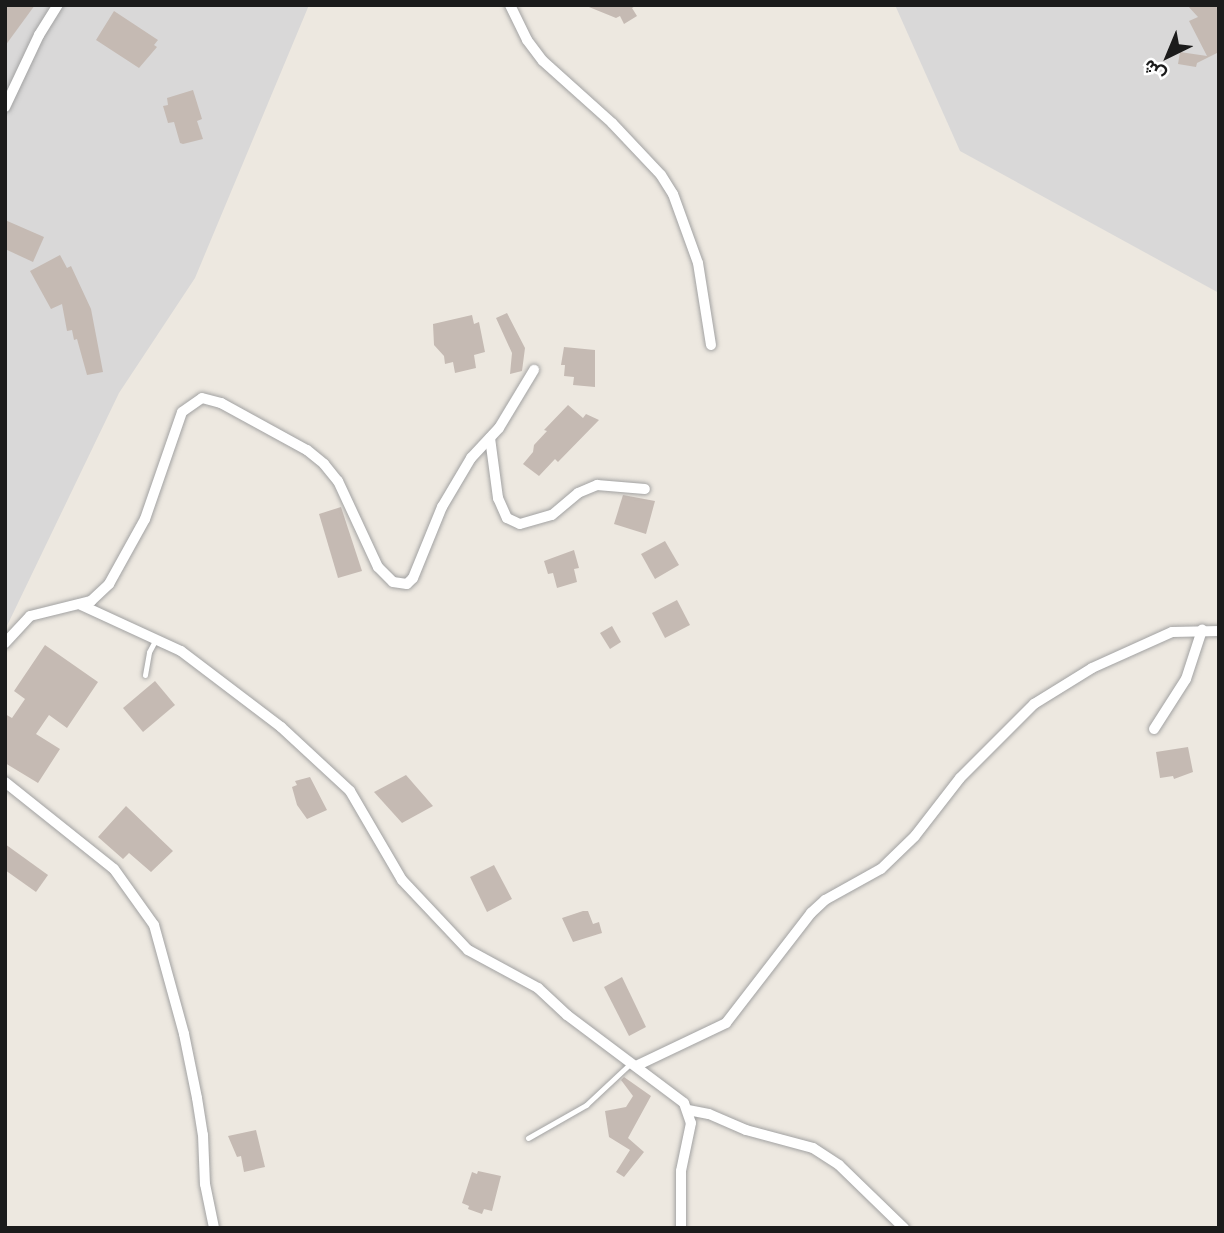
<!DOCTYPE html>
<meta charset="utf-8">
<style>
body{margin:0}
#map{position:relative;width:1224px;height:1233px;overflow:hidden;background:#ede8e0;font-family:Ubuntu,Vazirmatn,sans-serif}
div>[style]{position:absolute}
.residential>*{inset:0;background:#d9d8d8}
.building>*{inset:0;background:#c5bab3}
.roads{filter:drop-shadow(0 0 2px #a2a2a2) drop-shadow(0 0 2px #a2a2a2)}
.lane>*{height:5px;margin:-2.5px;padding:0 2.5px;transform-origin:2.5px;border-radius:2.5px;background:#fff}
.street>*{height:10px;margin:-5px;padding:0 5px;transform-origin:5px;border-radius:5px;background:#fff}
span{translate:-50% -50%;white-space:nowrap;text-align:center;line-height:1.15;-webkit-text-stroke:6px #fff;paint-order:stroke}
.frame{position:absolute;inset:0;border:7px solid #1b1b1b;pointer-events:none}
.north{position:absolute;left:1133px;top:21px;width:70px;height:70px;-webkit-text-stroke:5px #fff;paint-order:stroke;rotate:223deg;font-size:19px;font-weight:700;line-height:28px;text-align:center;color:#1b1b1b}
.north::after{content:'';display:block;margin:auto;width:24px;height:32px;background:#1b1b1b;clip-path:polygon(50% 0,100% 100%,50% 72%,0 100%)}
</style>
<div id="map">
<div class="residential">
<i style="clip-path:polygon(5px 5px,309px 5px,195px 278px,119px 393px,5px 630px)"></i>
<i style="clip-path:polygon(895px 5px,1219px 5px,1219px 293px,960px 151px)"></i>
</div>
<div class="building">
<i style="clip-path:polygon(8px 5px,35px 5px,5px 46px,5px 10px)"></i>
<i style="clip-path:polygon(584px 5px,637px 5px,632px 8px,637px 16px,624px 24px,620px 16px,616px 18px)"></i>
<i style="clip-path:polygon(1187px 5px,1219px 5px,1219px 52px,1197px 63px,1196px 67px,1178px 64px,1180px 52px,1207px 56px,1189px 21px,1198px 17px)"></i>
<i style="clip-path:polygon(114px 11px,158px 40px,154px 45px,157px 47px,139px 68px,96px 40px)"></i>
<i style="clip-path:polygon(193px 90px,202px 119px,197px 121px,203px 139px,183px 144px,180px 143px,174px 122px,168px 123px,163px 106px,168px 105px,167px 98px)"></i>
<i style="clip-path:polygon(5px 220px,44px 237px,33px 262px,5px 249px)"></i>
<i style="clip-path:polygon(60px 255px,67px 268px,71px 266px,91px 309px,103px 372px,87px 375px,77px 339px,74px 340px,72px 330px,67px 331px,62px 304px,51px 309px,30px 271px)"></i>
<i style="clip-path:polygon(507px 313px,525px 348px,522px 371px,510px 374px,512px 353px,496px 318px)"></i>
<i style="clip-path:polygon(472px 315px,474px 324px,479px 322px,485px 352px,474px 355px,476px 368px,455px 373px,453px 362px,445px 364px,444px 356px,434px 345px,433px 324px)"></i>
<i style="clip-path:polygon(564px 347px,595px 350px,595px 387px,573px 385px,574px 377px,564px 376px,565px 365px,561px 365px)"></i>
<i style="clip-path:polygon(568px 405px,583px 418px,586px 414px,599px 420px,558px 462px,555px 459px,539px 476px,523px 464px,533px 452px,534px 445px,547px 431px,544px 430px)"></i>
<i style="clip-path:polygon(623px 495px,655px 501px,646px 534px,614px 524px)"></i>
<i style="clip-path:polygon(341px 507px,362px 571px,338px 578px,319px 514px)"></i>
<i style="clip-path:polygon(665px 541px,679px 565px,655px 579px,641px 554px)"></i>
<i style="clip-path:polygon(574px 550px,579px 568px,574px 569px,577px 582px,557px 588px,553px 573px,548px 574px,544px 561px)"></i>
<i style="clip-path:polygon(677px 600px,690px 625px,665px 638px,652px 613px)"></i>
<i style="clip-path:polygon(612px 626px,621px 642px,610px 649px,600px 633px)"></i>
<i style="clip-path:polygon(45px 645px,98px 682px,67px 728px,49px 715px,36px 734px,60px 749px,38px 783px,5px 763px,5px 714px,12px 718px,25px 699px,14px 691px)"></i>
<i style="clip-path:polygon(155px 681px,175px 705px,143px 732px,123px 708px)"></i>
<i style="clip-path:polygon(1188px 747px,1193px 772px,1174px 779px,1173px 776px,1160px 778px,1156px 752px)"></i>
<i style="clip-path:polygon(406px 775px,433px 806px,402px 823px,374px 792px)"></i>
<i style="clip-path:polygon(310px 777px,327px 810px,307px 819px,297px 805px,292px 787px,297px 785px,295px 781px)"></i>
<i style="clip-path:polygon(126px 806px,173px 851px,151px 872px,129px 853px,123px 859px,98px 837px)"></i>
<i style="clip-path:polygon(5px 844px,48px 875px,36px 892px,5px 870px)"></i>
<i style="clip-path:polygon(494px 865px,512px 899px,487px 912px,470px 877px)"></i>
<i style="clip-path:polygon(583px 911px,588px 911px,593px 924px,599px 922px,602px 933px,573px 942px,562px 918px)"></i>
<i style="clip-path:polygon(622px 977px,646px 1027px,629px 1036px,604px 987px)"></i>
<i style="clip-path:polygon(624px 1077px,651px 1096px,628px 1138px,644px 1152px,624px 1177px,616px 1172px,630px 1150px,609px 1137px,605px 1111px,626px 1107px,633px 1096px,621px 1080px)"></i>
<i style="clip-path:polygon(256px 1130px,265px 1167px,244px 1172px,241px 1156px,237px 1157px,228px 1136px)"></i>
<i style="clip-path:polygon(478px 1171px,501px 1176px,492px 1211px,484px 1209px,482px 1214px,468px 1209px,469px 1206px,462px 1203px,472px 1172px,477px 1174px)"></i>
</div>
<div class="roads">
<div class="lane">
<i style="left:145px;top:675px;width:23px;rotate:-80deg"></i>
<i style="left:149px;top:652px;width:15px;rotate:-62deg"></i>
<i style="left:528px;top:1138px;width:67px;rotate:-29.6deg"></i>
<i style="left:586px;top:1105px;width:63px;rotate:-43.1deg"></i>
</div>
<div class="street">
<i style="left:510px;top:5px;width:39px;rotate:64deg"></i>
<i style="left:527px;top:40px;width:26px;rotate:53deg"></i>
<i style="left:543px;top:61px;width:93px;rotate:41.9deg"></i>
<i style="left:612px;top:123px;width:71px;rotate:46.7deg"></i>
<i style="left:661px;top:175px;width:22px;rotate:58deg"></i>
<i style="left:673px;top:194px;width:73px;rotate:70.1deg"></i>
<i style="left:698px;top:263px;width:83px;rotate:81deg"></i>
<i style="left:5px;top:107px;width:80px;rotate:-64.7deg"></i>
<i style="left:39px;top:35px;width:36px;rotate:-58deg"></i>
<i style="left:490px;top:438px;width:61px;rotate:82.4deg"></i>
<i style="left:498px;top:498px;width:22px;rotate:66deg"></i>
<i style="left:507px;top:518px;width:14px;rotate:25deg"></i>
<i style="left:520px;top:524px;width:33px;rotate:-16deg"></i>
<i style="left:552px;top:515px;width:34px;rotate:-40deg"></i>
<i style="left:578px;top:493px;width:21px;rotate:-23deg"></i>
<i style="left:597px;top:485px;width:48px;rotate:4.8deg"></i>
<i style="left:81px;top:605px;width:110px;rotate:24.7deg"></i>
<i style="left:181px;top:651px;width:126px;rotate:37.2deg"></i>
<i style="left:281px;top:727px;width:94px;rotate:42.8deg"></i>
<i style="left:350px;top:791px;width:103px;rotate:59.7deg"></i>
<i style="left:402px;top:880px;width:96px;rotate:46.7deg"></i>
<i style="left:468px;top:950px;width:80px;rotate:28.5deg"></i>
<i style="left:538px;top:988px;width:40px;rotate:43deg"></i>
<i style="left:567px;top:1015px;width:146px;rotate:36.9deg"></i>
<i style="left:684px;top:1103px;width:21px;rotate:71deg"></i>
<i style="left:691px;top:1123px;width:49px;rotate:101.8deg"></i>
<i style="left:681px;top:1171px;width:57px;rotate:90deg"></i>
<i style="left:5px;top:643px;width:37px;rotate:-47deg"></i>
<i style="left:30px;top:616px;width:63px;rotate:-13.8deg"></i>
<i style="left:91px;top:601px;width:25px;rotate:-43deg"></i>
<i style="left:109px;top:584px;width:74px;rotate:-61deg"></i>
<i style="left:145px;top:519px;width:113px;rotate:-70.9deg"></i>
<i style="left:182px;top:412px;width:24px;rotate:-35deg"></i>
<i style="left:202px;top:398px;width:20px;rotate:15deg"></i>
<i style="left:221px;top:403px;width:98px;rotate:28.7deg"></i>
<i style="left:307px;top:450px;width:22px;rotate:39deg"></i>
<i style="left:324px;top:464px;width:22px;rotate:51deg"></i>
<i style="left:338px;top:481px;width:95px;rotate:65.1deg"></i>
<i style="left:378px;top:567px;width:21px;rotate:45deg"></i>
<i style="left:393px;top:582px;width:14px;rotate:8deg"></i>
<i style="left:407px;top:584px;width:8px;rotate:-45deg"></i>
<i style="left:413px;top:578px;width:77px;rotate:-67.8deg"></i>
<i style="left:442px;top:507px;width:57px;rotate:-59.4deg"></i>
<i style="left:471px;top:458px;width:41px;rotate:-47deg"></i>
<i style="left:499px;top:428px;width:68px;rotate:-58.9deg"></i>
<i style="left:1154px;top:729px;width:59px;rotate:-57.4deg"></i>
<i style="left:1186px;top:679px;width:52px;rotate:-71.9deg"></i>
<i style="left:5px;top:782px;width:139px;rotate:38.6deg"></i>
<i style="left:114px;top:869px;width:69px;rotate:54.5deg"></i>
<i style="left:154px;top:925px;width:113px;rotate:74.6deg"></i>
<i style="left:184px;top:1034px;width:65px;rotate:78.5deg"></i>
<i style="left:197px;top:1098px;width:37px;rotate:81deg"></i>
<i style="left:203px;top:1135px;width:49px;rotate:87.7deg"></i>
<i style="left:205px;top:1184px;width:45px;rotate:78.4deg"></i>
<i style="left:636px;top:1066px;width:100px;rotate:-25.5deg"></i>
<i style="left:726px;top:1023px;width:139px;rotate:-52.3deg"></i>
<i style="left:811px;top:913px;width:19px;rotate:-43deg"></i>
<i style="left:825px;top:900px;width:64px;rotate:-29deg"></i>
<i style="left:881px;top:869px;width:47px;rotate:-44.1deg"></i>
<i style="left:915px;top:836px;width:73px;rotate:-52.2deg"></i>
<i style="left:960px;top:778px;width:105px;rotate:-45deg"></i>
<i style="left:1034px;top:704px;width:68px;rotate:-31.8deg"></i>
<i style="left:1092px;top:668px;width:88px;rotate:-24.2deg"></i>
<i style="left:1172px;top:632px;width:47px;rotate:-1.2deg"></i>
<i style="left:688px;top:1110px;width:21px;rotate:11deg"></i>
<i style="left:709px;top:1114px;width:40px;rotate:23.4deg"></i>
<i style="left:746px;top:1130px;width:69px;rotate:15deg"></i>
<i style="left:813px;top:1148px;width:31px;rotate:33deg"></i>
<i style="left:839px;top:1165px;width:91px;rotate:44.1deg"></i>
</div>
</div>
<div class="frame"></div>
<div class="north">ش</div>
</div>
